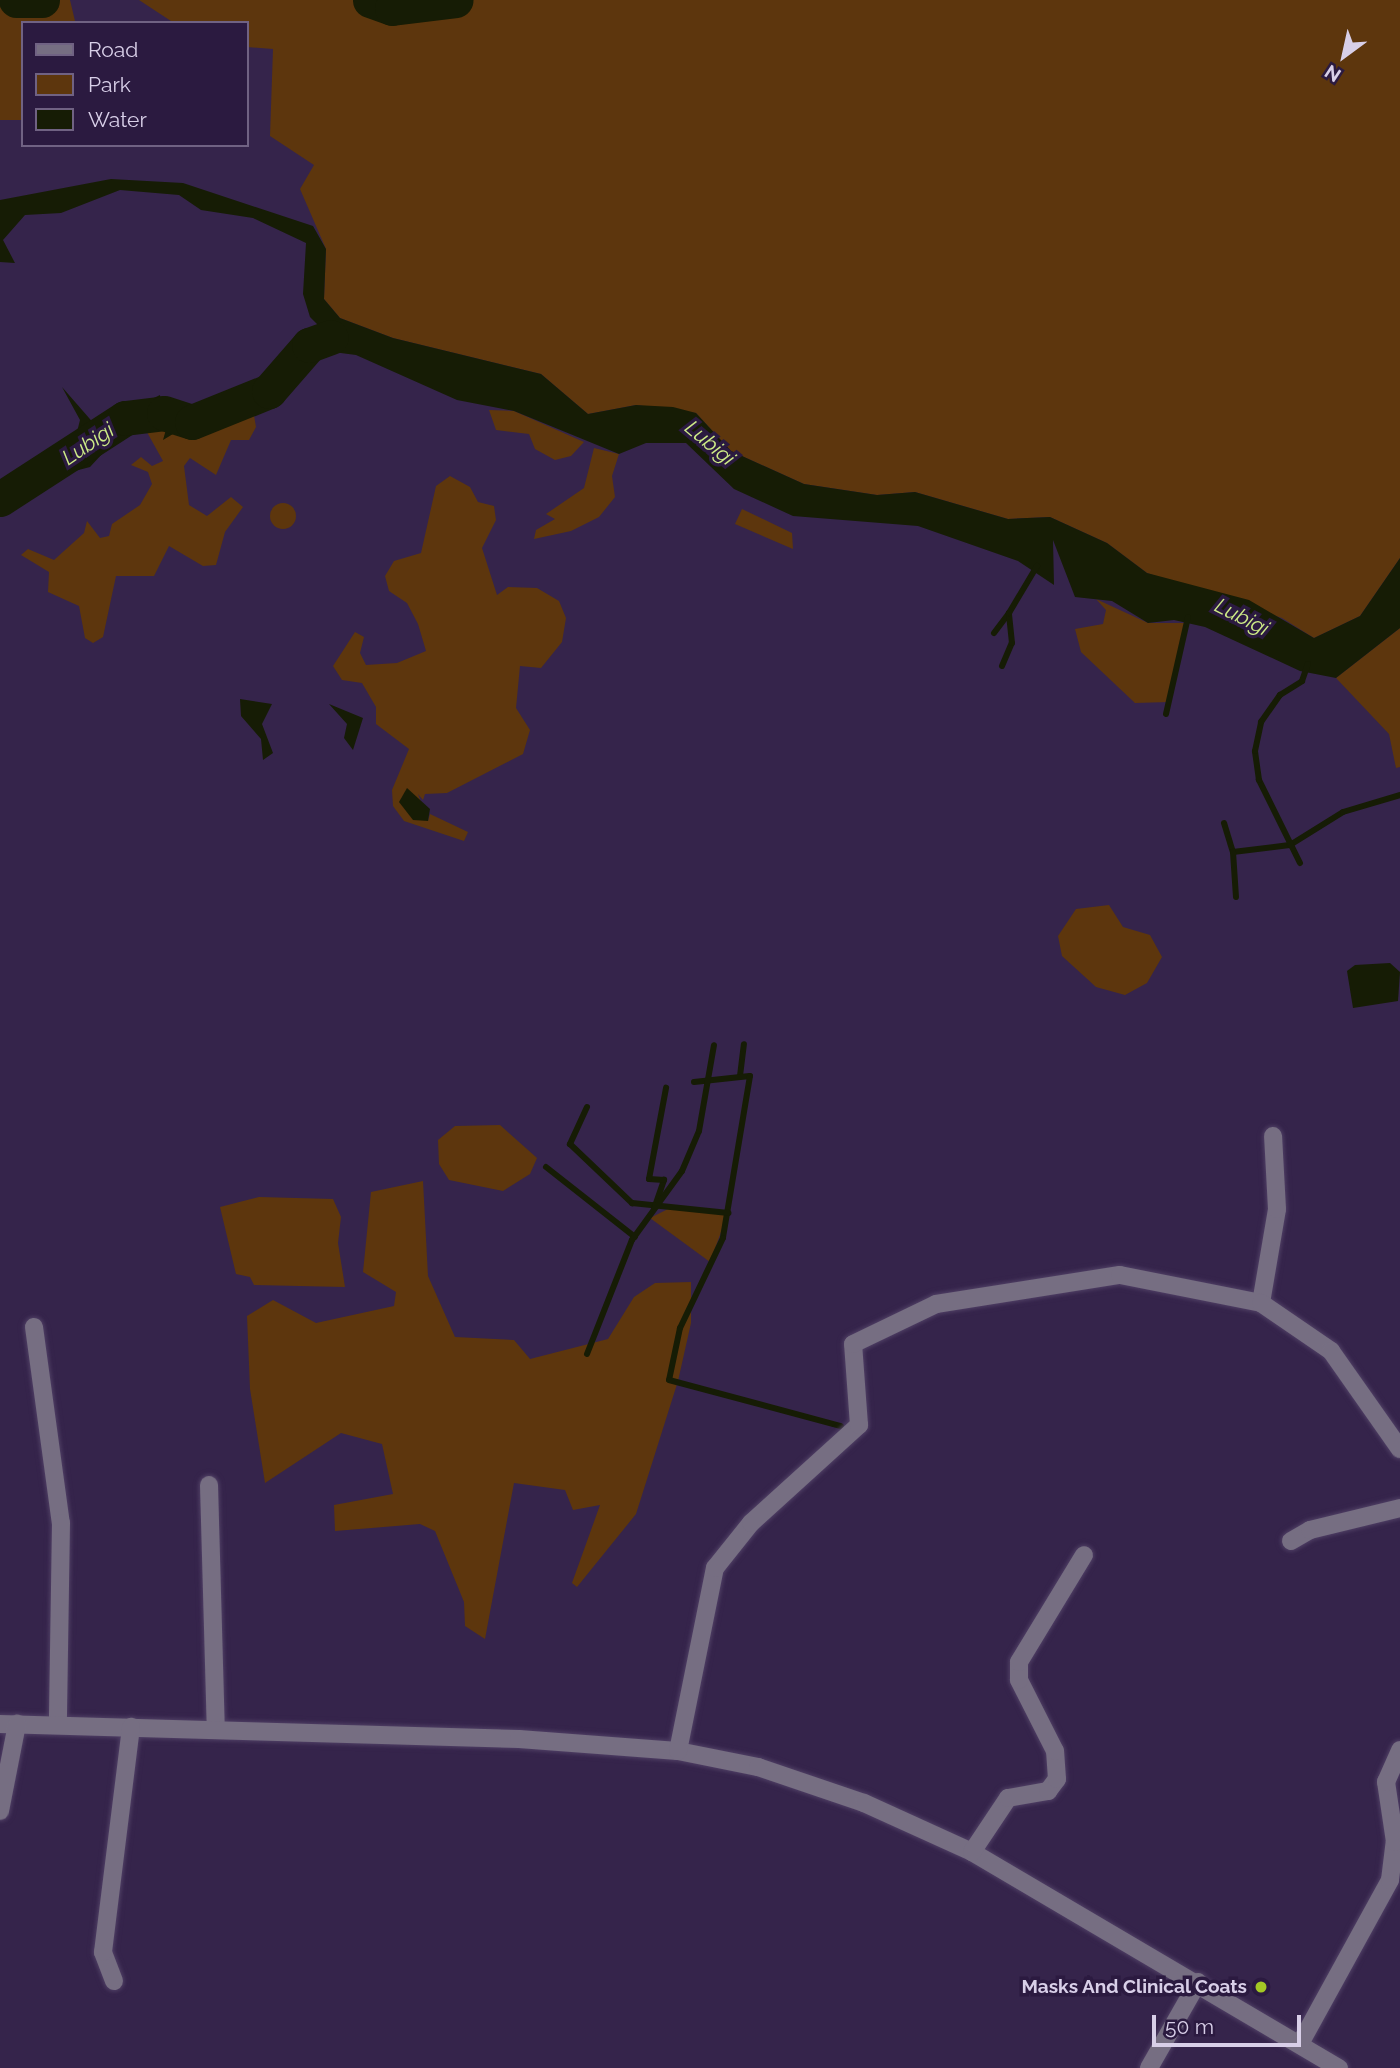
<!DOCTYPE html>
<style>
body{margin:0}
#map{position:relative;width:1400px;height:2068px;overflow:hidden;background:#35244b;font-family:Raleway,sans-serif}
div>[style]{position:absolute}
.green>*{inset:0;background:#5d360d}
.round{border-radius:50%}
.water>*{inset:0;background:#161c05}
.stream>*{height:6px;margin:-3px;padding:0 3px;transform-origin:3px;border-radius:3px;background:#161c05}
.river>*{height:35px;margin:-17.5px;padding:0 17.5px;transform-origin:17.5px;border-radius:17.5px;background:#161c05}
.roads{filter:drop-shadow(0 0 2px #4f3f64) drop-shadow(0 0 2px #4f3f64)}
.minor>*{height:18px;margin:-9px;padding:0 9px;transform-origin:9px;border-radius:9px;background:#766e82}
.dots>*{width:19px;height:19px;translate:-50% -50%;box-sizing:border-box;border:4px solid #2b1a40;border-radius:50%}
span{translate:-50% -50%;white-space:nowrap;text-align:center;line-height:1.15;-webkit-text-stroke:7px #2b1a40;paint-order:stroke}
.poi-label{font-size:19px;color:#d8cfe8;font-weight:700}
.right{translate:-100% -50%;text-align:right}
.water-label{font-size:21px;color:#cfed87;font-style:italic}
.legend{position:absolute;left:21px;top:21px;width:228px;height:126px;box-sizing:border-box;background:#2b1a40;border:2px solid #706283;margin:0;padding:9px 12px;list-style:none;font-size:21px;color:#d8cfe8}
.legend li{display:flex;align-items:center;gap:14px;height:35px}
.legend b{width:35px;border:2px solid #706283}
.north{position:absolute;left:1309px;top:21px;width:70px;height:70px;-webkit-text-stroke:5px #2b1a40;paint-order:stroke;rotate:213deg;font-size:19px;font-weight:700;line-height:28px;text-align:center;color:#d8cfe8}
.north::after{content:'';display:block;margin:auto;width:24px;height:32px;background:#d8cfe8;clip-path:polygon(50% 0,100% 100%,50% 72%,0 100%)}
.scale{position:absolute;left:1152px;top:2015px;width:149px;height:32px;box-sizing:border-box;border:4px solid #d8cfe8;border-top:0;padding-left:9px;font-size:21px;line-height:24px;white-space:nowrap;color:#d8cfe8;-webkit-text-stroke:5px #2b1a40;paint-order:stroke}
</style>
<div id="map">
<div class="green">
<i style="clip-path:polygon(0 0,70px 0,75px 21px,85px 23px,23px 23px,23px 120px,0 120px)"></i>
<i style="clip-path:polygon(139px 0,1400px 0,1400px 558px,1360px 616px,1314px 638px,1282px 618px,1147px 573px,1107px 543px,1050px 517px,1008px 519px,915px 492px,877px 495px,804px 484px,731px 451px,696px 413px,636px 405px,588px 414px,541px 374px,393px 338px,340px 318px,324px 299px,326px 249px,300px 189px,314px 165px,270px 136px,273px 49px,247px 47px,247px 23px,174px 23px)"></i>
<i style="clip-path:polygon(251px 398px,256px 427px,249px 440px,231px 440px,216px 475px,190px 458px,184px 466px,189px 505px,207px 516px,231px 497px,243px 507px,225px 532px,216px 565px,203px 566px,169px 546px,154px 576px,116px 576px,103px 637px,93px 643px,85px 638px,79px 606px,48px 592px,49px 572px,21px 555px,28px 549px,54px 560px,84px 533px,87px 521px,100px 538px,109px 536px,112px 524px,140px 505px,152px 484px,148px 472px,131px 465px,141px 457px,152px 466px,163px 461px,143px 425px,172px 431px,183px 428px,180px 418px,193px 422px)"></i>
<i style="clip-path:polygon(489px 410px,514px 411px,584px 442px,571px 456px,555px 460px,535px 449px,529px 434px,496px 430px)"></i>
<i style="clip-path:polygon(594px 448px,619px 454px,612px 476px,615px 497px,599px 517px,571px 531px,534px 539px,536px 530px,555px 519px,546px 514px,584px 488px)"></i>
<i style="clip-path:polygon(450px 476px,470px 487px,478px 502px,494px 506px,496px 520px,482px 548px,497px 595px,508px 587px,537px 588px,559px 601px,566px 618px,562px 642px,541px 668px,520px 666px,516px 708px,530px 730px,523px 754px,447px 793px,425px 794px,423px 800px,418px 794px,428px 821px,430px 814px,468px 832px,464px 841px,404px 821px,393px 806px,392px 790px,409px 749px,376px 724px,376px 707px,362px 683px,342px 680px,333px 666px,355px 632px,364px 637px,360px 653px,366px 665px,397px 663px,426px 651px,418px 624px,407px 603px,389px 591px,385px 576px,394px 561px,421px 553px,436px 486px)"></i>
<i class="round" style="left:270px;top:503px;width:26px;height:26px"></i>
<i style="clip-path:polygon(742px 509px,792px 533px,793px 549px,735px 524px)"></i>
<i style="clip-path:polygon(1096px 599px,1148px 623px,1187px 623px,1169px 702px,1135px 703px,1081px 652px,1075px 629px,1103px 624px,1106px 610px)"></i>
<i style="clip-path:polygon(1400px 628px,1400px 767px,1396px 768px,1389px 734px,1336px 678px)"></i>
<i style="clip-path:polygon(1109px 905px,1123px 927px,1150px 935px,1162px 957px,1147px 983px,1125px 995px,1096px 987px,1062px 956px,1058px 936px,1076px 909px)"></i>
<i style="clip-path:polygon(500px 1125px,537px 1158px,530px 1174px,503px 1191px,449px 1180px,439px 1164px,438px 1140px,455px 1126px)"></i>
<i style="clip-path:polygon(423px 1181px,428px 1276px,455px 1337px,514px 1340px,530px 1359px,608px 1339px,634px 1297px,655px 1283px,691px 1282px,691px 1323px,678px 1381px,636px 1514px,577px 1587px,572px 1583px,600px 1505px,573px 1510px,565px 1490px,514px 1483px,485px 1639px,465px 1626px,464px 1602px,435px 1531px,420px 1524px,335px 1531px,334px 1505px,393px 1494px,382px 1444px,341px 1433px,265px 1483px,250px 1389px,247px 1316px,273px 1300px,316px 1323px,394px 1306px,396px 1292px,363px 1272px,371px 1192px)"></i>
<i style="clip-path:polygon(259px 1197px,333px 1199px,341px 1217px,338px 1243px,345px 1287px,254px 1285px,250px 1277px,236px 1274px,220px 1207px)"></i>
<i style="clip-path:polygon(676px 1205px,728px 1213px,710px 1262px,650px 1218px)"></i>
</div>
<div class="water">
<i style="clip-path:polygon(111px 179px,183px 183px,313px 226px,326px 249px,324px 299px,340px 318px,393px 338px,541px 374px,588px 414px,636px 405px,673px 407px,696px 413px,731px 451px,804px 484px,877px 495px,915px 492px,1008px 519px,1050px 517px,1107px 543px,1147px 573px,1249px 600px,1314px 638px,1360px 616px,1400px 558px,1400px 628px,1336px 678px,1300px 671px,1205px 627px,1174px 620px,1148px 623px,1112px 601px,1075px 597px,1053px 540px,1054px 585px,1018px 561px,918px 526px,793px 516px,734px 489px,686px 443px,646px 443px,619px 454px,514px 411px,457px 400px,356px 355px,333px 352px,308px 365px,293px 365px,294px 347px,324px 331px,310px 317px,303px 294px,306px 243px,253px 218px,201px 210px,179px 195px,120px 190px,61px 213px,25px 215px,3px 240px,15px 263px,0 262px,0 200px)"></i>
<i style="clip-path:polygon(62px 387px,96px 426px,160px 395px,161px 404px,183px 428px,163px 440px,167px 426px,128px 426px,90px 467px,71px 472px,52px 467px,74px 444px,80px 420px)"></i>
<i style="clip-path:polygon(240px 699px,272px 704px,262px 724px,273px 753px,263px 760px,261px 739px,241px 716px)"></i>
<i style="clip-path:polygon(329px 704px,363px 718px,353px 750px,344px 738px,347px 724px)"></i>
<i style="clip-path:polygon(407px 788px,430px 809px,428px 821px,413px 820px,399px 802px)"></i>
<i style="clip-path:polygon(1390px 963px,1400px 972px,1398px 1001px,1353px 1008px,1347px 971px,1355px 965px)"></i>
</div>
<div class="stream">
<i style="left:994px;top:633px;width:25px;rotate:-53deg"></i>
<i style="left:1002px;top:666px;width:25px;rotate:-67deg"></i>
<i style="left:1012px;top:643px;width:30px;rotate:-96deg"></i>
<i style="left:1009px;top:613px;width:55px;rotate:-59.2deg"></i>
<i style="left:1166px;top:714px;width:99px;rotate:-77.2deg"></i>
<i style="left:1224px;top:823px;width:30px;rotate:73deg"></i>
<i style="left:1233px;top:852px;width:57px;rotate:-7deg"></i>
<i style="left:1290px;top:845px;width:62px;rotate:-31.9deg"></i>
<i style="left:1343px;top:812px;width:59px;rotate:-16.6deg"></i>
<i style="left:1233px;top:852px;width:45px;rotate:86.2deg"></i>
<i style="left:1300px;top:863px;width:93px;rotate:-116.3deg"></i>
<i style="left:1259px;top:780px;width:29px;rotate:-98deg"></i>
<i style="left:1255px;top:751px;width:30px;rotate:-78deg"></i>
<i style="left:1261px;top:722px;width:33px;rotate:-55deg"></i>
<i style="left:1280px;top:695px;width:26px;rotate:-32deg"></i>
<i style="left:1302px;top:681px;width:18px;rotate:-71deg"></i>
<i style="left:740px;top:1076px;width:32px;rotate:-83deg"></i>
<i style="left:694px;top:1082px;width:56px;rotate:-6.1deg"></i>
<i style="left:750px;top:1076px;width:164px;rotate:99.5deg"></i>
<i style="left:723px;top:1238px;width:100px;rotate:115.5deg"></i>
<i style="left:680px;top:1328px;width:53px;rotate:101.9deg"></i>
<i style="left:669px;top:1380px;width:178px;rotate:15deg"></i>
<i style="left:587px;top:1107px;width:41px;rotate:114.7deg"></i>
<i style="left:570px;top:1144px;width:86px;rotate:43.6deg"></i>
<i style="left:632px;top:1203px;width:97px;rotate:5.9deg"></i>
<i style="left:546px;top:1167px;width:113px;rotate:38.2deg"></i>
<i style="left:654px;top:1209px;width:31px;rotate:-71deg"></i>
<i style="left:664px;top:1180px;width:15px;rotate:-176deg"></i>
<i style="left:649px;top:1179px;width:93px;rotate:-79.4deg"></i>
<i style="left:587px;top:1354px;width:123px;rotate:-68.5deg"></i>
<i style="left:632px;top:1240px;width:85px;rotate:-54.1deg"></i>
<i style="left:682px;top:1171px;width:43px;rotate:-67deg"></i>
<i style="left:699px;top:1131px;width:87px;rotate:-80.1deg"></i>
</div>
<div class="river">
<i style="left:16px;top:0;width:26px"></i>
<i style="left:370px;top:0;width:23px;rotate:20deg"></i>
<i style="left:392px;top:8px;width:64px;rotate:-7.1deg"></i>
<i style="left:0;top:499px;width:149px;rotate:-32.9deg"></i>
<i style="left:125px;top:418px;width:39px;rotate:-7deg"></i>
<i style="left:164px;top:413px;width:29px;rotate:18deg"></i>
<i style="left:192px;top:422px;width:83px;rotate:-21.9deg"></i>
<i style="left:269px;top:391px;width:61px;rotate:-49deg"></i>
<i style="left:309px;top:345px;width:23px;rotate:-20deg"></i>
</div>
<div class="roads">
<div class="minor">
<i style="left:1261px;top:1303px;width:95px;rotate:-80.3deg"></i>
<i style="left:1277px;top:1209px;width:73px;rotate:-93.1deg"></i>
<i style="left:34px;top:1327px;width:198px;rotate:82.2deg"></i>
<i style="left:61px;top:1523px;width:199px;rotate:90.9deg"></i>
<i style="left:209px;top:1485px;width:244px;rotate:88.4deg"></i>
<i style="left:1291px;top:1541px;width:22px;rotate:-30deg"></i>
<i style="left:1310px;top:1530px;width:93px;rotate:-13.7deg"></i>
<i style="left:0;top:1724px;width:519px;rotate:1.66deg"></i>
<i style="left:519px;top:1739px;width:159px;rotate:4.3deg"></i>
<i style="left:678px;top:1751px;width:82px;rotate:11.3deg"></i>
<i style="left:758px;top:1767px;width:112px;rotate:18.8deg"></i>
<i style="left:864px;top:1803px;width:119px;rotate:24.4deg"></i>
<i style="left:972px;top:1852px;width:426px;rotate:30.5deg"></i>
<i style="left:678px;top:1751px;width:187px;rotate:-78.6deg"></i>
<i style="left:715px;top:1568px;width:58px;rotate:-51.3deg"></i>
<i style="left:751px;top:1523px;width:146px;rotate:-42.2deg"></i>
<i style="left:859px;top:1425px;width:81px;rotate:-94.2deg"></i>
<i style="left:853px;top:1344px;width:92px;rotate:-25.7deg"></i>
<i style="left:936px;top:1304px;width:186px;rotate:-9deg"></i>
<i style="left:1120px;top:1275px;width:144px;rotate:11.2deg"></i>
<i style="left:1261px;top:1303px;width:85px;rotate:34.4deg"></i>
<i style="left:1331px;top:1351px;width:120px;rotate:54.9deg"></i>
<i style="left:0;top:1811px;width:89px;rotate:-78.9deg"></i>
<i style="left:972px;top:1852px;width:65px;rotate:-56.3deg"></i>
<i style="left:1008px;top:1798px;width:41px;rotate:-9.9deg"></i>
<i style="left:1048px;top:1791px;width:15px;rotate:-53deg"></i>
<i style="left:1057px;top:1779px;width:28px;rotate:-94deg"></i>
<i style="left:1055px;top:1751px;width:80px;rotate:-116.9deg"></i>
<i style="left:1019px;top:1680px;width:18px;rotate:-90deg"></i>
<i style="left:1019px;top:1662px;width:125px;rotate:-58.7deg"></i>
<i style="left:114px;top:1981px;width:31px;rotate:-111deg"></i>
<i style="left:103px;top:1952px;width:227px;rotate:-82.9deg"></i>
<i style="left:1301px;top:2042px;width:185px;rotate:-61.2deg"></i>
<i style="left:1390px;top:1880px;width:38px;rotate:-83deg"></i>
<i style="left:1395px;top:1842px;width:61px;rotate:-98.5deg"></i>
<i style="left:1386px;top:1782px;width:35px;rotate:-66deg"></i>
<i style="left:1149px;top:2068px;width:99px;rotate:-60.3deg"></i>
</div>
</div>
<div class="dots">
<i style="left:1261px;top:1987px;background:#a4c825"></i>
</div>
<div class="poi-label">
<span class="right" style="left:1247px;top:1987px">Masks And Clinical Coats</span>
</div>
<div class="water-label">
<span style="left:710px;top:443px;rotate:40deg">Lubigi</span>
<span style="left:88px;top:444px;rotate:-34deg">Lubigi</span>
<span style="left:1242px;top:617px;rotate:27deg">Lubigi</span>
</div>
<ul class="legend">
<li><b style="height:9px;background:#766e82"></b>Road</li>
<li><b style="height:19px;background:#5d360d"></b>Park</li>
<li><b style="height:19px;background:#161c05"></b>Water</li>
</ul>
<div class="north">N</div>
<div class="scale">50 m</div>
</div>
